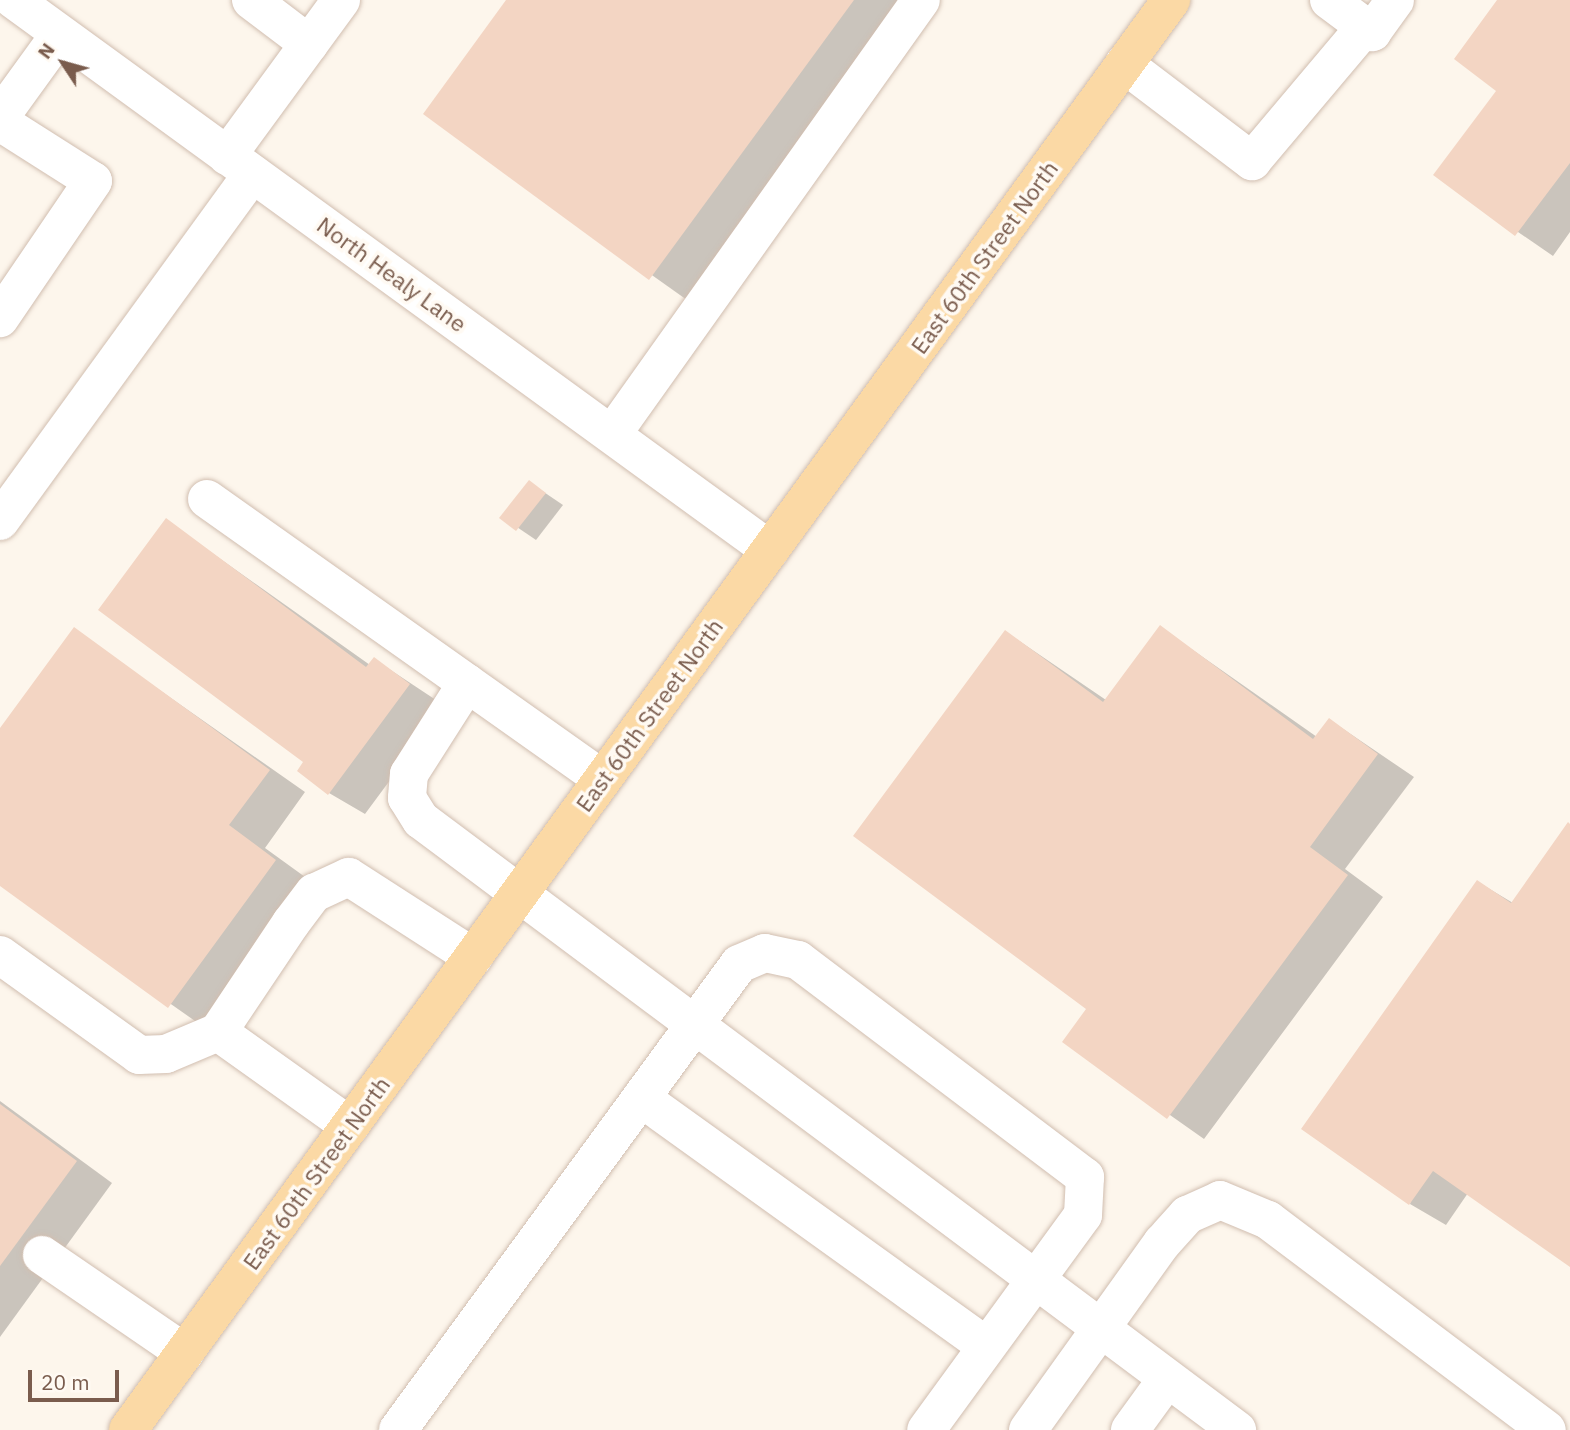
<!DOCTYPE html>
<style>
body{margin:0}
#map{position:relative;width:1570px;height:1430px;overflow:hidden;background:#fdf6ec;font-family:"IBM Plex Sans",sans-serif}
div>[style]{position:absolute}
.shadow>*{inset:0;background:#0003}
.building>*{inset:0;background:#f3d5c3}
.roads{filter:drop-shadow(0 0 2px #d1beb0) drop-shadow(0 0 2px #d1beb0)}
.minor>*{height:38px;margin:-19px;padding:0 19px;transform-origin:19px;border-radius:19px;background:#fff}
.major>*{height:38px;margin:-19px;padding:0 19px;transform-origin:19px;border-radius:19px;background:#fbd9a5}
span{translate:-50% -50%;white-space:nowrap;text-align:center;line-height:1.15;-webkit-text-stroke:7px #fffaf3;paint-order:stroke}
.street-label{font-size:23px;color:#7a5c4d}
.north{position:absolute;left:28px;top:28px;width:70px;height:70px;-webkit-text-stroke:5px #fffaf3;paint-order:stroke;rotate:306deg;font-size:19px;font-weight:700;line-height:28px;text-align:center;color:#7a5c4d}
.north::after{content:'';display:block;margin:auto;width:24px;height:32px;background:#7a5c4d;clip-path:polygon(50% 0,100% 100%,50% 72%,0 100%)}
.scale{position:absolute;left:28px;top:1370px;width:91px;height:32px;box-sizing:border-box;border:4px solid #7a5c4d;border-top:0;padding-left:9px;font-size:21px;line-height:24px;white-space:nowrap;color:#7a5c4d;-webkit-text-stroke:5px #fffaf3;paint-order:stroke}
</style>
<div id="map">
<div class="shadow">
<i style="clip-path:polygon(508px 0,906px 0,687px 300px,425px 114px)"></i>
<i style="clip-path:polygon(1500px 0,1570px 0,1570px 232px,1553px 256px,1435px 175px,1499px 90px)"></i>
<i style="clip-path:polygon(529px 482px,563px 505px,536px 540px,502px 517px)"></i>
<i style="clip-path:polygon(167px 521px,370px 665px,374px 659px,445px 706px,365px 814px,329px 793px,306px 762px)"></i>
<i style="clip-path:polygon(1160px 627px,1317px 737px,1330px 720px,1414px 777px,1345px 869px,1383px 897px,1204px 1139px,1065px 1041px,1089px 1009px,1006px 632px,1106px 700px)"></i>
<i style="clip-path:polygon(74px 630px,305px 792px,265px 848px,312px 882px,205px 1028px,0 884px,0 731px)"></i>
<i style="clip-path:polygon(1570px 825px,1570px 1265px,1468px 1193px,1446px 1225px,1410px 1204px,1478px 882px,1513px 903px)"></i>
<i style="clip-path:polygon(0 1101px,112px 1183px,0 1337px)"></i>
</div>
<div class="building">
<i style="clip-path:polygon(506px 0,854px 0,649px 280px,423px 114px)"></i>
<i style="clip-path:polygon(1497px 0,1570px 0,1570px 163px,1515px 236px,1433px 175px,1496px 91px,1454px 59px)"></i>
<i style="clip-path:polygon(529px 480px,546px 493px,516px 531px,499px 518px)"></i>
<i style="clip-path:polygon(166px 518px,366px 667px,374px 657px,410px 684px,328px 795px,297px 771px,303px 762px,98px 610px)"></i>
<i style="clip-path:polygon(1160px 625px,1313px 739px,1329px 718px,1378px 754px,1310px 847px,1348px 875px,1167px 1119px,1062px 1042px,1086px 1009px,853px 836px,1005px 630px,1103px 702px)"></i>
<i style="clip-path:polygon(74px 627px,270px 770px,229px 825px,276px 860px,168px 1008px,0 886px,0 728px)"></i>
<i style="clip-path:polygon(1568px 822px,1570px 824px,1570px 1267px,1433px 1171px,1409px 1205px,1301px 1129px,1477px 880px,1511px 903px)"></i>
<i style="clip-path:polygon(0 1104px,77px 1161px,0 1266px)"></i>
</div>
<div class="roads">
<div class="minor">
<i style="left:14px;top:0;width:935px;rotate:36.04deg"></i>
<i style="left:251px;top:0;width:73px;rotate:37.2deg"></i>
<i style="left:1329px;top:0;width:54px;rotate:36.7deg"></i>
<i style="left:1372px;top:32px;width:39px;rotate:-54deg"></i>
<i style="left:1124px;top:64px;width:161px;rotate:37.2deg"></i>
<i style="left:1252px;top:161px;width:175px;rotate:-49.9deg"></i>
<i style="left:0;top:117px;width:102px;rotate:-54.1deg"></i>
<i style="left:0;top:122px;width:110px;rotate:32.4deg"></i>
<i style="left:93px;top:181px;width:166px;rotate:124.2deg"></i>
<i style="left:227px;top:156px;width:193px;rotate:-53.8deg"></i>
<i style="left:613px;top:433px;width:531px;rotate:-54.58deg"></i>
<i style="left:207px;top:499px;width:484px;rotate:35.3deg"></i>
<i style="left:0;top:521px;width:429px;rotate:-54deg"></i>
<i style="left:467px;top:683px;width:108px;rotate:122.5deg"></i>
<i style="left:409px;top:774px;width:24px;rotate:95deg"></i>
<i style="left:407px;top:798px;width:26px;rotate:58deg"></i>
<i style="left:421px;top:820px;width:1019px;rotate:36.78deg"></i>
<i style="left:0;top:955px;width:171px;rotate:35.7deg"></i>
<i style="left:139px;top:1055px;width:27px;rotate:-2deg"></i>
<i style="left:166px;top:1054px;width:56px;rotate:-22.9deg"></i>
<i style="left:641px;top:1098px;width:425px;rotate:35.7deg"></i>
<i style="left:350px;top:1126px;width:162px;rotate:-144.5deg"></i>
<i style="left:218px;top:1032px;width:131px;rotate:-56.2deg"></i>
<i style="left:291px;top:923px;width:38px;rotate:-53deg"></i>
<i style="left:314px;top:893px;width:38px;rotate:-25deg"></i>
<i style="left:349px;top:877px;width:148px;rotate:32.8deg"></i>
<i style="left:42px;top:1255px;width:173px;rotate:34.4deg"></i>
<i style="left:398px;top:1430px;width:577px;rotate:-53.8deg"></i>
<i style="left:739px;top:964px;width:28px;rotate:-23deg"></i>
<i style="left:765px;top:953px;width:34px;rotate:12deg"></i>
<i style="left:798px;top:960px;width:360px;rotate:37.1deg"></i>
<i style="left:1085px;top:1177px;width:38px;rotate:93deg"></i>
<i style="left:1083px;top:1215px;width:266px;rotate:126.1deg"></i>
<i style="left:1028px;top:1430px;width:230px;rotate:-54.4deg"></i>
<i style="left:1162px;top:1243px;width:38px;rotate:-48deg"></i>
<i style="left:1187px;top:1215px;width:36px;rotate:-24deg"></i>
<i style="left:1220px;top:1200px;width:52px;rotate:22.6deg"></i>
<i style="left:1268px;top:1220px;width:349px;rotate:37deg"></i>
<i style="left:1130px;top:1430px;width:63px;rotate:-54deg"></i>
</div>
<div class="major">
<i style="left:128px;top:1430px;width:1770px;rotate:-53.89deg"></i>
</div>
</div>
<div class="street-label">
<span style="left:984px;top:257px;rotate:-54deg">East 60th Street North</span>
<span style="left:392px;top:274px;rotate:36deg">North Healy Lane</span>
<span style="left:649px;top:715px;rotate:-54deg">East 60th Street North</span>
<span style="left:316px;top:1173px;rotate:-54deg">East 60th Street North</span>
</div>
<div class="north">N</div>
<div class="scale">20 m</div>
</div>
